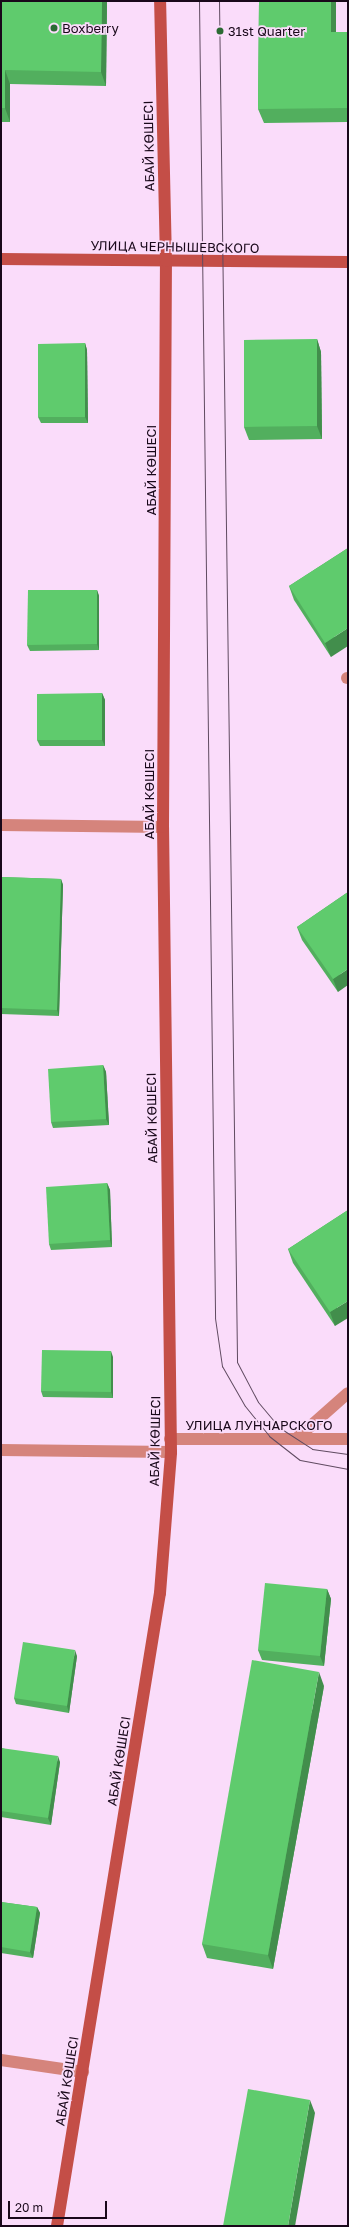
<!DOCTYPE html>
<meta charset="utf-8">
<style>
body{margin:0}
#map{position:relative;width:349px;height:2227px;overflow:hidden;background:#fadcfa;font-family:"Golos Text",sans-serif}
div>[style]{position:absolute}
.lane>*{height:12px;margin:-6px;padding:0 6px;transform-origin:6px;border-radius:6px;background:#d5847c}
.street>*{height:12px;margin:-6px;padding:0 6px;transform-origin:6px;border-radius:6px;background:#d5847c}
.secondary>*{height:12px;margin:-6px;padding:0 6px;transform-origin:6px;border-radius:6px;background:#c44e47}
.tram>*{height:1px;margin:-0.5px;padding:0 0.5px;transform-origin:0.5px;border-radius:0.5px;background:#604b61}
.wall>*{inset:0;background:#52af5e}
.shaded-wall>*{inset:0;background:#428e4c}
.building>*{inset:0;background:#5fcb6d}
.dots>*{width:11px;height:11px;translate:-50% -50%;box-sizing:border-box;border:2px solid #fadcfa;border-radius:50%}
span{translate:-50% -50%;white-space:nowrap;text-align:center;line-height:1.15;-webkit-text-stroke:3.5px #fadcfa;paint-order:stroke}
.poi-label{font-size:13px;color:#19081a}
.left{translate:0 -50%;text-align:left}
.street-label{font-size:13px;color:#19081a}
.frame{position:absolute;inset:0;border:2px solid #19081a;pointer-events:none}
.scale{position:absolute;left:8px;top:2201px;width:99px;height:18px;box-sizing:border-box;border:2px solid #19081a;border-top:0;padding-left:5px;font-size:12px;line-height:14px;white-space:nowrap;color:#19081a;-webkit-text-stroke:3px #fadcfa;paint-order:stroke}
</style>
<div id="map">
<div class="lane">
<i style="left:347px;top:678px;width:1px"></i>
<i style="left:296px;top:1439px;width:69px;rotate:-41.5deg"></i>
</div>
<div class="street">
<i style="left:1px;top:825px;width:162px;rotate:0.7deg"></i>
<i style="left:170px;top:1439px;width:178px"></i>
<i style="left:1px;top:1450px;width:170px;rotate:0.7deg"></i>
<i style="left:1px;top:2060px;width:83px;rotate:8.3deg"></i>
</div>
<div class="secondary">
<i style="left:1px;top:259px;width:347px;rotate:0.5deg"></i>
<i style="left:57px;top:2226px;width:641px;rotate:-80.76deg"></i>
<i style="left:160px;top:1593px;width:141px;rotate:-85.5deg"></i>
<i style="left:171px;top:1452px;width:625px;rotate:-90.73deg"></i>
<i style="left:163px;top:827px;width:566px;rotate:-89.7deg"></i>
<i style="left:166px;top:261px;width:260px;rotate:-91.3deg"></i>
</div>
<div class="tram">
<i style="left:199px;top:1px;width:1317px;rotate:89.3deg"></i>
<i style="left:215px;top:1318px;width:49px;rotate:81.7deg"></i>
<i style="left:222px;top:1366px;width:46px;rotate:60.1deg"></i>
<i style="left:245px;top:1406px;width:38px;rotate:51deg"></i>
<i style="left:269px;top:1436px;width:39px;rotate:38deg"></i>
<i style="left:300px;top:1460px;width:49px;rotate:10.6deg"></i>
<i style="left:219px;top:1px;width:1361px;rotate:89.24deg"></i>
<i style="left:237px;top:1362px;width:45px;rotate:62.3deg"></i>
<i style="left:258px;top:1402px;width:34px;rotate:50deg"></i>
<i style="left:280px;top:1428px;width:38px;rotate:33deg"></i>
<i style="left:312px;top:1449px;width:36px;rotate:8deg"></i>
</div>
<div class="wall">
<i style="clip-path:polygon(1px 1px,107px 1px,106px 86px,10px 84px,10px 122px,1px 122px)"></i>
<i style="clip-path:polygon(259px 1px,336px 1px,336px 32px,348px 32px,348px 122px,264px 123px,258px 109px)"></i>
<i style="clip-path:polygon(317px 339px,321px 352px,322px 439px,249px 440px,244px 427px)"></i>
<i style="clip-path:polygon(85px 343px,87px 350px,88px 423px,41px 423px,38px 417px)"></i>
<i style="clip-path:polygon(348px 548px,331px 657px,294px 600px,289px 586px)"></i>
<i style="clip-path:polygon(97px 590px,99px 596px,99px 650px,30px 651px,27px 645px)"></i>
<i style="clip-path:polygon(102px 693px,105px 700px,105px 746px,40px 746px,37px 740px)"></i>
<i style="clip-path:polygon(1px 877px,61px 879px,63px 885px,59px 1016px,1px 1014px)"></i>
<i style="clip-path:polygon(348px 892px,338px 992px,302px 940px,297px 927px)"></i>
<i style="clip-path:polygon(103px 1065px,106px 1072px,109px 1125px,53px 1128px,51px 1122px)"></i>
<i style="clip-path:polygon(107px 1183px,110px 1190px,112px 1247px,51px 1250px,49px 1244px)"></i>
<i style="clip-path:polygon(348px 1210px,335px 1326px,293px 1263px,288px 1249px)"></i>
<i style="clip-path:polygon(113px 1357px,113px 1398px,43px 1397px,41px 1391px)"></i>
<i style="clip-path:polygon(327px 1589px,331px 1599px,324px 1666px,262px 1660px,258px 1650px)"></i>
<i style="clip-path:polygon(77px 1656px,69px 1713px,16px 1704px,14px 1698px)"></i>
<i style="clip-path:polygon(324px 1686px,273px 1969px,207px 1958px,202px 1944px)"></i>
<i style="clip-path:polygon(1px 1748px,60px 1762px,51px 1825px,1px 1817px)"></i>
<i style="clip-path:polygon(1px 1902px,37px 1907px,40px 1913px,33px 1958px,1px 1953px)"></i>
</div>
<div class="shaded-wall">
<i style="clip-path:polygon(102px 1px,107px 1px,106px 86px,101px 72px)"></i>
<i style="clip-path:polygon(331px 1px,336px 1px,336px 45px,331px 32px)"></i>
<i style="clip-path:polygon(5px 70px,10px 84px,10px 122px,5px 108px)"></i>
<i style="clip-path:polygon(317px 339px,321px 352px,322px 439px,317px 426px)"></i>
<i style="clip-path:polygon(85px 343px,87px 350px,88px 423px,85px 417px)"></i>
<i style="clip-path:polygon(97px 590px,99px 596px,99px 650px,97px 644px)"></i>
<i style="clip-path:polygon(348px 628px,348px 646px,331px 657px,325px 643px)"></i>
<i style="clip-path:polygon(102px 693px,105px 700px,105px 746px,102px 740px)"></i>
<i style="clip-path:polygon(61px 879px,63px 885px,59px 1016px,57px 1010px)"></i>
<i style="clip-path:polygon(348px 969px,348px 985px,338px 992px,333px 979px)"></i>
<i style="clip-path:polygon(103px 1065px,106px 1072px,109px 1125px,106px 1119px)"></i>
<i style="clip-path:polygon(107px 1183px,110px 1190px,112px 1247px,110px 1240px)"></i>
<i style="clip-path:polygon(348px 1301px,348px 1318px,335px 1326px,330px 1312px)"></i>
<i style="clip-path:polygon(111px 1351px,113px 1357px,113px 1398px,111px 1392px)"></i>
<i style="clip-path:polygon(327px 1589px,331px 1599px,324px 1666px,320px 1656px)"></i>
<i style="clip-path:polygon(75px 1650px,77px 1656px,69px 1713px,67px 1706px)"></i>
<i style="clip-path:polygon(319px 1672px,324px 1686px,273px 1969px,268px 1955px)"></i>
<i style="clip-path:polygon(58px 1756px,60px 1762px,51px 1825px,48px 1818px)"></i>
<i style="clip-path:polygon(37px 1907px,40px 1913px,33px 1958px,30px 1952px)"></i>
<i style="clip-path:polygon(310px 2100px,315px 2113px,295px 2226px,288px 2226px)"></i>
</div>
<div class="building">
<i style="clip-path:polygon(1px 1px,102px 1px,101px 72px,5px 70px,5px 108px,1px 108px)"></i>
<i style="clip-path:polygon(259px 1px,331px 1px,331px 32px,348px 32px,348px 108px,258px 109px)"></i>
<i style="clip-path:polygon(317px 339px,317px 426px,244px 427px,244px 340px)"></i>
<i style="clip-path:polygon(85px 343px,85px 417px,38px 417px,38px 344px)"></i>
<i style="clip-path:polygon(348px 548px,348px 628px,325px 643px,289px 586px)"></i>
<i style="clip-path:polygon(28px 590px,97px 590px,97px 644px,27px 645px)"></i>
<i style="clip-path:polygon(102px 693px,102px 740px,37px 740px,37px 694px)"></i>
<i style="clip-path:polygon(1px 877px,61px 879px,57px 1010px,1px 1008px)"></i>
<i style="clip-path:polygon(348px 892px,348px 969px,333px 979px,297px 927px)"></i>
<i style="clip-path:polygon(103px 1065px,106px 1119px,51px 1122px,48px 1069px)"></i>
<i style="clip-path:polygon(107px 1183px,110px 1240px,49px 1244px,46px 1187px)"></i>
<i style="clip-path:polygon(348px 1210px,348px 1301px,330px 1312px,288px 1249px)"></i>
<i style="clip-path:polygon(42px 1350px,111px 1351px,111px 1392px,41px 1391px)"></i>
<i style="clip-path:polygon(265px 1583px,327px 1589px,320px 1656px,258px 1650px)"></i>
<i style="clip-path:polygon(23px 1642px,75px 1650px,67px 1706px,14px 1698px)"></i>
<i style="clip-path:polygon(252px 1660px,319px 1672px,268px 1955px,202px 1944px)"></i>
<i style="clip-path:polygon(1px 1748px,58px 1756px,48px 1818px,1px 1811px)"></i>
<i style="clip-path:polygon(1px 1902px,37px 1907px,30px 1952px,1px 1947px)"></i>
<i style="clip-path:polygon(248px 2089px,310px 2100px,288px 2226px,223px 2226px)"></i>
</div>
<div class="dots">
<i style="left:54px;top:28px;background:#2b6a33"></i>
<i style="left:220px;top:31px;background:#2b6a33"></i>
</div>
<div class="poi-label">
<span class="left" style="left:62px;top:28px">Boxberry</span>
<span class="left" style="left:228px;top:31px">31st Quarter</span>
</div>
<div class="street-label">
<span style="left:149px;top:146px;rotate:-91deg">АБАЙ КӨШЕСІ</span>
<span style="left:175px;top:247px;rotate:1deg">УЛИЦА ЧЕРНЫШЕВСКОГО</span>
<span style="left:151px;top:470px;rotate:-90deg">АБАЙ КӨШЕСІ</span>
<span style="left:149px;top:794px;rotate:-90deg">АБАЙ КӨШЕСІ</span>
<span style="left:152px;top:1118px;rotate:-91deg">АБАЙ КӨШЕСІ</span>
<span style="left:259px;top:1425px">УЛИЦА ЛУНЧАРСКОГО</span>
<span style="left:155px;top:1441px;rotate:-89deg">АБАЙ КӨШЕСІ</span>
<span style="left:119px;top:1761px;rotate:-81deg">АБАЙ КӨШЕСІ</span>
<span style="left:67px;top:2081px;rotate:-81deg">АБАЙ КӨШЕСІ</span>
</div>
<div class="frame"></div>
<div class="scale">20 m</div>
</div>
